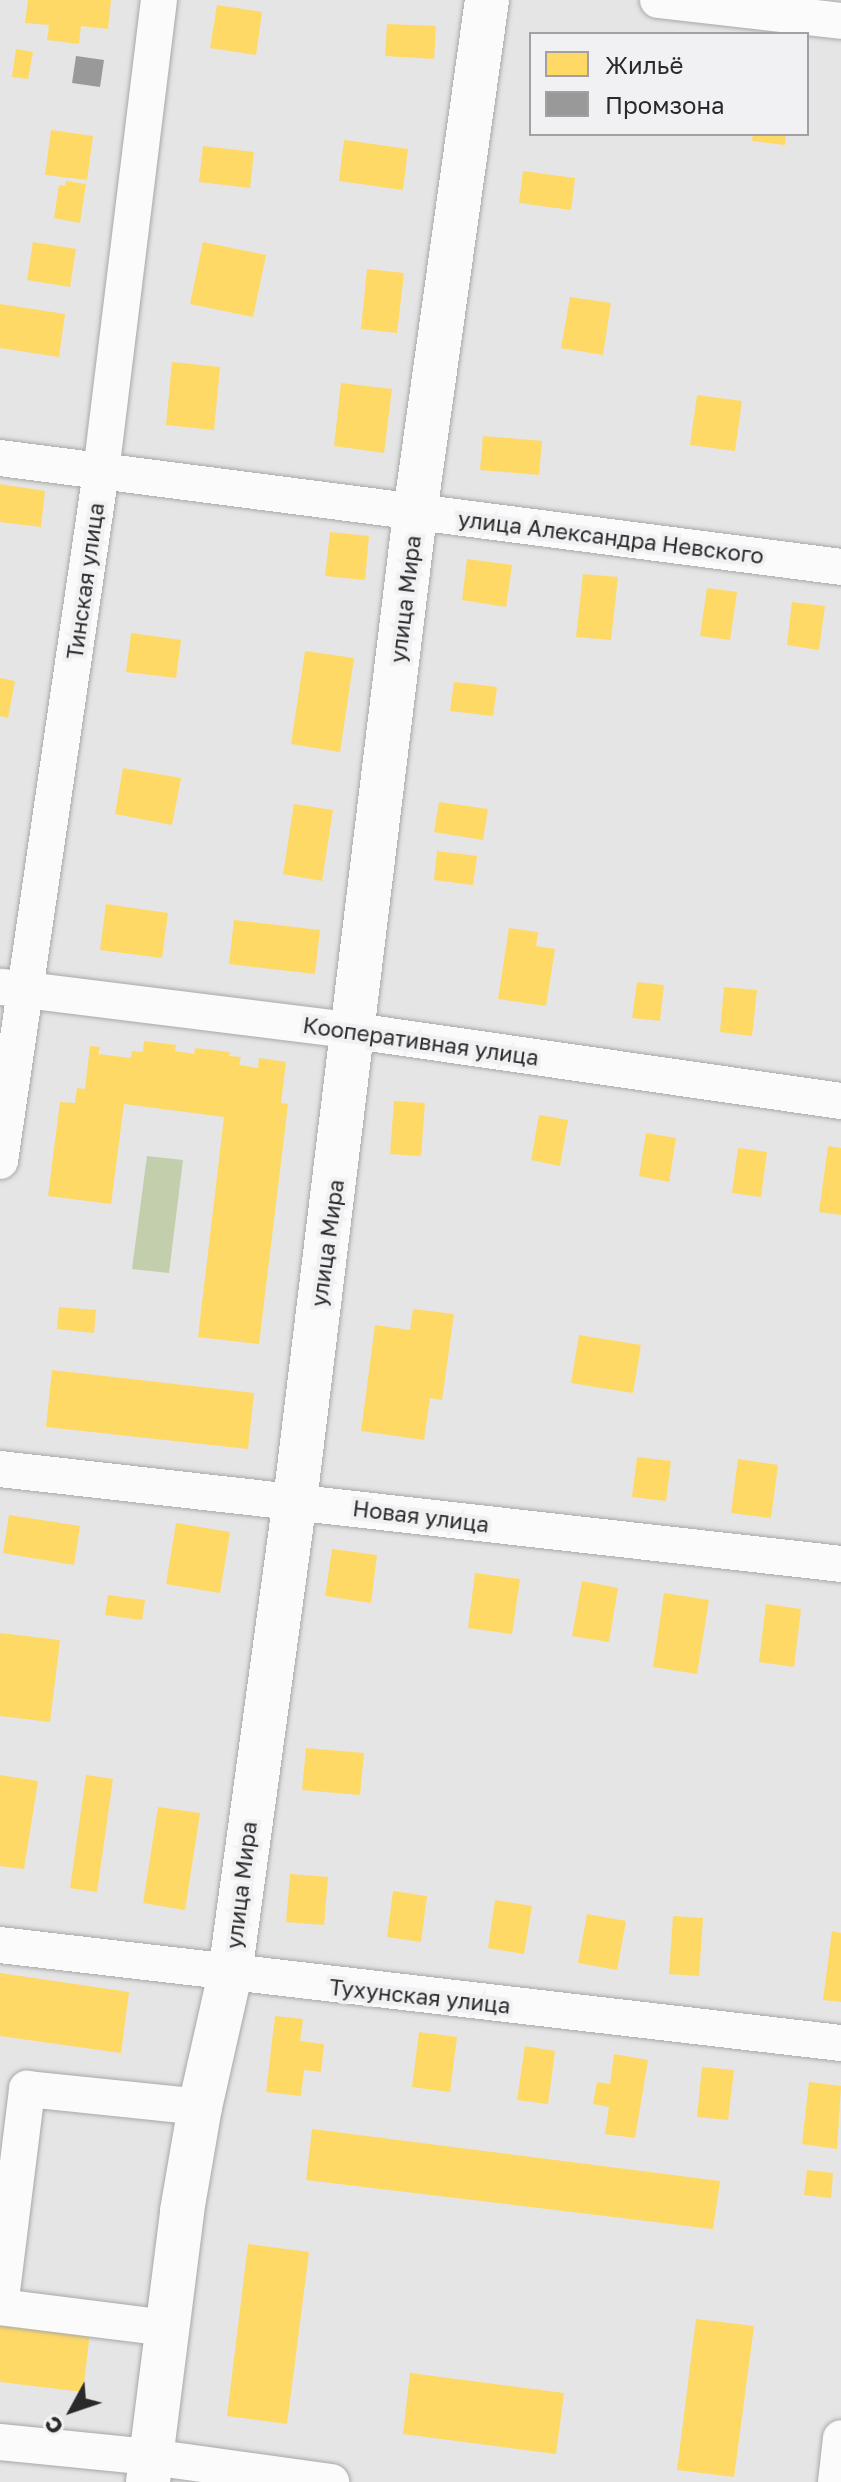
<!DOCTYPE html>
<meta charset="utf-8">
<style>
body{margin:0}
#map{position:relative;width:841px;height:2482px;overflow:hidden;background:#e5e5e5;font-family:"Golos Text",sans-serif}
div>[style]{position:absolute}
.green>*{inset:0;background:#c3ceac}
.homes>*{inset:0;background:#ffd966}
.industry>*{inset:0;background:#999}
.roads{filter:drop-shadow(0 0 2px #a8a8a8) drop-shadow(0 0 2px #a8a8a8)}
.minor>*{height:36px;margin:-18px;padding:0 18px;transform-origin:18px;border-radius:18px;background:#fbfbfb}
.major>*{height:44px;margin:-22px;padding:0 22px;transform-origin:22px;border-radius:22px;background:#fbfbfb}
span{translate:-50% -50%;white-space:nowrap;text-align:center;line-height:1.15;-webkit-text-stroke:8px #f1f1f3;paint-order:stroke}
.street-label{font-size:22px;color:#2a2a2b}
.legend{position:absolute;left:529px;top:32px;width:280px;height:104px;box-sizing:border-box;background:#f1f1f3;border:2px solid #a1a1a3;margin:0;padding:10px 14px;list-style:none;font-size:24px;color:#2a2a2b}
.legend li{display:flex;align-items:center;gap:16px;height:40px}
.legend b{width:40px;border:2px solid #a1a1a3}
.north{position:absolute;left:32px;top:2370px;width:80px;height:80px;-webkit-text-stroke:6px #f1f1f3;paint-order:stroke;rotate:230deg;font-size:22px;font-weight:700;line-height:32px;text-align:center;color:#2a2a2b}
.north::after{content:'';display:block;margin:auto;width:28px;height:36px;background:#2a2a2b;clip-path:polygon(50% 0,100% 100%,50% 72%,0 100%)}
</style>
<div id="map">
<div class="green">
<i style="clip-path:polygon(147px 1156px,183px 1160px,169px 1273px,132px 1269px)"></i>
</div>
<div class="homes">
<i style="clip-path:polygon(28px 0,111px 0,108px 29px,81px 26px,79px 44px,47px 40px,49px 25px,25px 23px)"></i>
<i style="clip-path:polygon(217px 5px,262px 12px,256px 55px,210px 48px)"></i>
<i style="clip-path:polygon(387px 24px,436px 26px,434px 59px,385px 56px)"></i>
<i style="clip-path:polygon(16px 49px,33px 52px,28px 79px,12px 77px)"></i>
<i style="clip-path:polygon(51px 130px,93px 136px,87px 180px,45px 175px)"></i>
<i style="clip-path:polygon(753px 134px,786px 134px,785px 145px,752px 141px)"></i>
<i style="clip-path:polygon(344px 140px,408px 149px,403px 190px,339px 181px)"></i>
<i style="clip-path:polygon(203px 146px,254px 152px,250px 188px,199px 182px)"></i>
<i style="clip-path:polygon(523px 171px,575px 178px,571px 210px,519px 203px)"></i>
<i style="clip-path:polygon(66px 181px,86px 184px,80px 223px,54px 218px,59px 185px,65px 186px)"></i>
<i style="clip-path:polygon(33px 242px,76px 249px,70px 287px,27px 280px)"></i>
<i style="clip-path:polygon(203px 242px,266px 255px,253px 317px,190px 304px)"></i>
<i style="clip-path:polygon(367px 269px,404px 273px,397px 333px,361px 329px)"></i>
<i style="clip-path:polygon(570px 297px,611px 303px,603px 355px,561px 348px)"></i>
<i style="clip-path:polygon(0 304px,65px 314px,59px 357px,0 348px)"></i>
<i style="clip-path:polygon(172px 362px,220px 367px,214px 430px,166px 425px)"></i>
<i style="clip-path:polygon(341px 383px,392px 389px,384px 453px,334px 446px)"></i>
<i style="clip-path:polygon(697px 395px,742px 401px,735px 451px,690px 445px)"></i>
<i style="clip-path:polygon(483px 436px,542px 441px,539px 475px,480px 470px)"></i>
<i style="clip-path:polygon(0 484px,45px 491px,41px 527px,0 522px)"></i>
<i style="clip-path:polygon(330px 532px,369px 536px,365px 580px,325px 576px)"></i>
<i style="clip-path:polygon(467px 559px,512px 565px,506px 607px,462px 600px)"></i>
<i style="clip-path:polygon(583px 574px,618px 577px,611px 640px,576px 637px)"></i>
<i style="clip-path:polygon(707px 588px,737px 592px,730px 640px,700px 636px)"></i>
<i style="clip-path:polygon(792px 602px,825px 606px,819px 650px,787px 645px)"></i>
<i style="clip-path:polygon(131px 633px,181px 640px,176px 678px,126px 672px)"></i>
<i style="clip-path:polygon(305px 651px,354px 658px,340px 752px,291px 744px)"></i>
<i style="clip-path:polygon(0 678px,15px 681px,8px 718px,0 716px)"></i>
<i style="clip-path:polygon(454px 682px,497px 687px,493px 716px,450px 711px)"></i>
<i style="clip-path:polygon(123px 768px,181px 778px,172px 825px,115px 814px)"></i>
<i style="clip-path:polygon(439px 802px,488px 809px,483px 840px,434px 832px)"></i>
<i style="clip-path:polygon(294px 804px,333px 810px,322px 881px,283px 874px)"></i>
<i style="clip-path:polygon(437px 851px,477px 856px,473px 885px,434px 880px)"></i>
<i style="clip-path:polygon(106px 904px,168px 913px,162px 958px,100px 950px)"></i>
<i style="clip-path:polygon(234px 920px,320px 930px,315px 974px,229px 964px)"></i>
<i style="clip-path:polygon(509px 928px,538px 932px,536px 946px,555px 949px,546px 1006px,498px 999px)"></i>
<i style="clip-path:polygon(637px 982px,664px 985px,660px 1021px,632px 1018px)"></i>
<i style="clip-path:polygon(724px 987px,757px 990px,752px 1036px,720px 1032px)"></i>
<i style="clip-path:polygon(144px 1041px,176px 1045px,175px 1051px,194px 1054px,195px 1048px,230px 1052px,229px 1056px,241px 1057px,239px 1065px,258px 1068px,259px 1058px,286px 1062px,281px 1103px,288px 1104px,259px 1344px,198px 1337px,224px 1117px,124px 1104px,111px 1204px,48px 1196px,60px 1102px,75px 1103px,77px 1088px,85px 1089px,90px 1046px,100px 1047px,98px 1054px,131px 1058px,132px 1051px,143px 1052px)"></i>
<i style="clip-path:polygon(394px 1101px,425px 1103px,421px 1156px,390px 1154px)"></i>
<i style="clip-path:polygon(539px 1115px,568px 1120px,560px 1166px,531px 1160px)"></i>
<i style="clip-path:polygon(646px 1133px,676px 1138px,669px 1182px,639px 1176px)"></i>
<i style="clip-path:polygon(828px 1146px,841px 1148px,841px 1215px,819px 1212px)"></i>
<i style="clip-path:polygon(738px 1148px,767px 1152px,761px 1197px,732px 1193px)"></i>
<i style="clip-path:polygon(59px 1307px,96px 1310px,94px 1333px,57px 1329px)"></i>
<i style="clip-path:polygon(413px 1309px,454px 1314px,442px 1400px,430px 1398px,424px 1440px,361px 1431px,375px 1325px,410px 1330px)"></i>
<i style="clip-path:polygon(579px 1335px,641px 1345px,633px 1393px,571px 1383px)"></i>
<i style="clip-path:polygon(52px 1370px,254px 1393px,248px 1449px,46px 1427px)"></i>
<i style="clip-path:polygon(637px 1457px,671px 1461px,666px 1501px,632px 1497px)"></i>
<i style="clip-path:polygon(738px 1459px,778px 1465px,771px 1518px,731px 1513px)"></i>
<i style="clip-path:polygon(9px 1515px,80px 1526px,74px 1565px,3px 1553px)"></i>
<i style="clip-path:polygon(176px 1523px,230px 1532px,220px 1593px,166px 1584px)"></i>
<i style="clip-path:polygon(332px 1549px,377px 1555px,371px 1603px,325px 1596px)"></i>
<i style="clip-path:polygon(475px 1573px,520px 1579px,512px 1634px,468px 1628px)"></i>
<i style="clip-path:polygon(582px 1581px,618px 1588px,609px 1642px,572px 1636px)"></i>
<i style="clip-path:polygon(664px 1593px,709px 1600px,697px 1674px,653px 1667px)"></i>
<i style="clip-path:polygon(108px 1595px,145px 1600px,142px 1620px,105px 1615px)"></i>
<i style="clip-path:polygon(766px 1604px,801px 1609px,794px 1667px,759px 1662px)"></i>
<i style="clip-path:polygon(0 1633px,60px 1640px,50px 1722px,0 1716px)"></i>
<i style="clip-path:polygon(306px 1748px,364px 1753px,360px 1795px,302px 1790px)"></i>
<i style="clip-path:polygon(0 1775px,38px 1781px,24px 1869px,0 1866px)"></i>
<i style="clip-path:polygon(86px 1775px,113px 1779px,97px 1892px,70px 1888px)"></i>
<i style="clip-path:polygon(158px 1807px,200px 1813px,185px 1910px,143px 1903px)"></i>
<i style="clip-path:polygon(290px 1874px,328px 1877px,324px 1925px,286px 1922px)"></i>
<i style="clip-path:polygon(393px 1891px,427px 1896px,421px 1942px,387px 1937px)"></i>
<i style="clip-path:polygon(495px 1900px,532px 1906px,524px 1954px,488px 1948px)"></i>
<i style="clip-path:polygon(587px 1914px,626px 1921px,617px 1970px,578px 1963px)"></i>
<i style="clip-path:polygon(673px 1916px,703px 1918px,699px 1976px,669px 1974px)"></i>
<i style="clip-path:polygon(832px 1931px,841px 1933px,841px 2002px,823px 2000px)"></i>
<i style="clip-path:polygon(0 1973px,129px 1992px,121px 2053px,0 2036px)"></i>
<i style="clip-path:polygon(275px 2016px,303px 2019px,300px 2041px,324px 2044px,321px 2072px,304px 2070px,301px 2096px,266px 2092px)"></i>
<i style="clip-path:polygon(419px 2032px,457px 2037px,450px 2092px,412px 2087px)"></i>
<i style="clip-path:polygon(525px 2046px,555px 2051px,548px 2104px,517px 2100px)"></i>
<i style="clip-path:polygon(614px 2054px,648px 2060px,635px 2138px,605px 2134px,609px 2107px,593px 2104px,597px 2082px,610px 2084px)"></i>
<i style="clip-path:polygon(702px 2067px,734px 2070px,728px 2120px,697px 2117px)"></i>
<i style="clip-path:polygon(809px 2082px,841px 2086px,837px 2149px,802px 2144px)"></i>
<i style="clip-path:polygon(312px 2129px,720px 2181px,713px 2229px,306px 2180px)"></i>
<i style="clip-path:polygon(807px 2170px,833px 2173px,831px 2198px,804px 2195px)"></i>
<i style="clip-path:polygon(248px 2244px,309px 2252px,287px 2424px,227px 2416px)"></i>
<i style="clip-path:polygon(696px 2319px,754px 2326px,734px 2477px,677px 2470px)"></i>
<i style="clip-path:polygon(0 2321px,90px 2332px,83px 2392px,0 2382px)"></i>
<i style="clip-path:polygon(410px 2373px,564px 2393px,556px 2454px,403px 2434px)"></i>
</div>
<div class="industry">
<i style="clip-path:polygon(76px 56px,104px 60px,100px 87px,72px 83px)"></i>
</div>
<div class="roads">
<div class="minor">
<i style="left:658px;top:0;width:184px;rotate:6.5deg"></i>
<i style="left:0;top:458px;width:848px;rotate:7.38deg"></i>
<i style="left:2px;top:987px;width:356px;rotate:7.1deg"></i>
<i style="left:355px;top:1031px;width:491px;rotate:8.2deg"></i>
<i style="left:0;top:1161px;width:696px;rotate:-81.66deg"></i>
<i style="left:101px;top:472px;width:476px;rotate:-83deg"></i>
<i style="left:0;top:1469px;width:846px;rotate:6.44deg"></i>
<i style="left:0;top:1945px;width:847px;rotate:6.65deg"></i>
<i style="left:0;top:2307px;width:220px;rotate:-82.9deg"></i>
<i style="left:27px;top:2089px;width:174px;rotate:5.9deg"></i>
<i style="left:0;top:2307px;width:167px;rotate:7.2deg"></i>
<i style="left:0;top:2442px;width:152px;rotate:5.7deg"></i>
<i style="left:151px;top:2457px;width:182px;rotate:7.9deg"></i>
<i style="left:836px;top:2482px;width:44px;rotate:-83.5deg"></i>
</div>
<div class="major">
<i style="left:148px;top:2482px;width:273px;rotate:-82.8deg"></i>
<i style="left:182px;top:2211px;width:106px;rotate:-80.2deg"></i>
<i style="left:200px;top:2107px;width:136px;rotate:-77.3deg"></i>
<i style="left:230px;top:1974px;width:477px;rotate:-82.2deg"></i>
<i style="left:295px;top:1501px;width:995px;rotate:-83.07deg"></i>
<i style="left:415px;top:513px;width:518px;rotate:-82.01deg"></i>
</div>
</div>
<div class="street-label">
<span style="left:611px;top:537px;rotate:7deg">улица Александра Невского</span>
<span style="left:85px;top:581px;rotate:-82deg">Тинская улица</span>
<span style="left:405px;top:599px;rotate:-83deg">улица Мира</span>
<span style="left:421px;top:1041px;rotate:8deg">Кооперативная улица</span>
<span style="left:327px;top:1243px;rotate:-82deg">улица Мира</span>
<span style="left:421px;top:1516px;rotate:7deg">Новая улица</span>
<span style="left:241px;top:1885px;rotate:-83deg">улица Мира</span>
<span style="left:420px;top:1996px;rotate:6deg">Тухунская улица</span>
</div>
<ul class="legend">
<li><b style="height:22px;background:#ffd966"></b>Жильё</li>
<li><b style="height:22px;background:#999"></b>Промзона</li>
</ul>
<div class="north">С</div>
</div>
